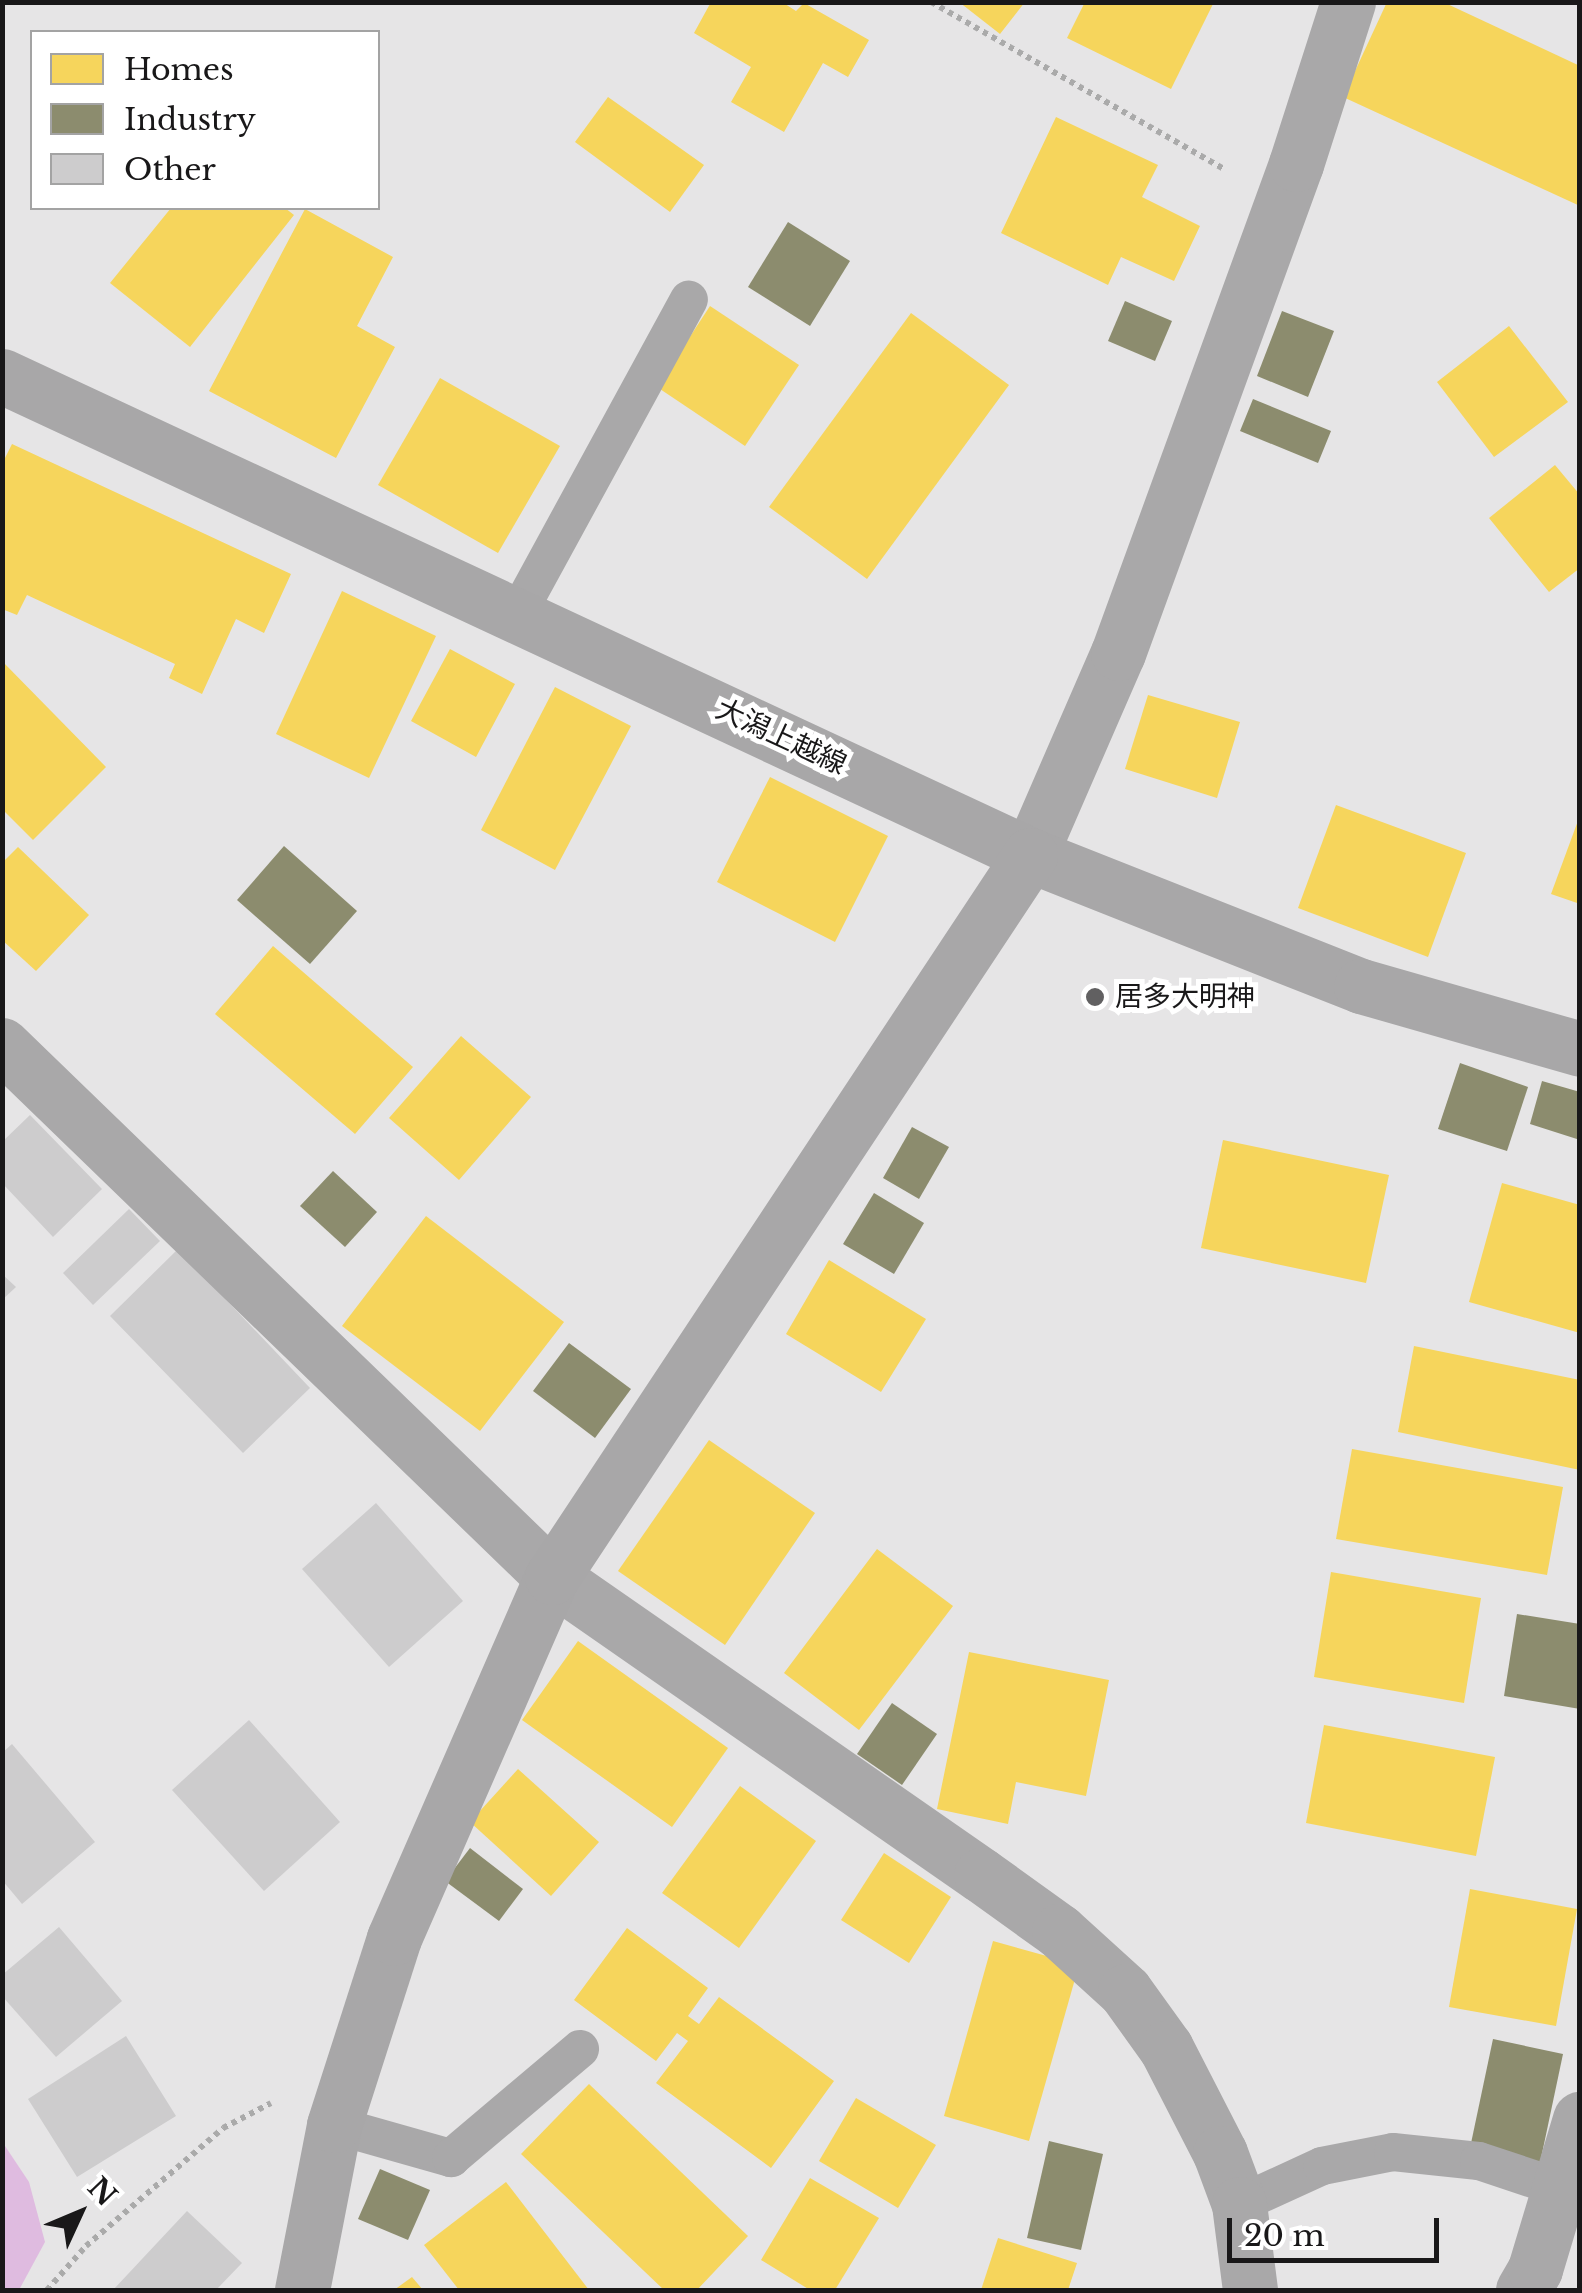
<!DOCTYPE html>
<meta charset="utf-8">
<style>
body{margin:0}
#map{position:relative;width:1582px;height:2293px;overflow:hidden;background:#e6e5e6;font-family:"Libre Baskerville","Noto Sans JP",serif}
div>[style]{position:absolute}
.forest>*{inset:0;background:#dfbbe0}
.homes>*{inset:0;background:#f6d55c}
.industry>*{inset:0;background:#8c8c6e}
.building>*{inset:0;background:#cdcccd}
.path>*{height:6px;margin-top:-3px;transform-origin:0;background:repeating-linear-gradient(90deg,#aaa 0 5px,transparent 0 10px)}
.lane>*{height:38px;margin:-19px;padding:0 19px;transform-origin:19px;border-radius:19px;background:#a9a8a9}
.street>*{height:55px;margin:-27.5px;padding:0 27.5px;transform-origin:27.5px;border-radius:27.5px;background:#a9a8a9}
.secondary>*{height:55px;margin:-27.5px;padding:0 27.5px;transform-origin:27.5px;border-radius:27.5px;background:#a8a7a8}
.dots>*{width:28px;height:28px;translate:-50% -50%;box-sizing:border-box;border:5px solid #fff;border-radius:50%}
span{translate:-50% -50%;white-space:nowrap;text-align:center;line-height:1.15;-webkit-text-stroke:10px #fff;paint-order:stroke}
.street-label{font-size:28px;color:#191819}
.poi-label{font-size:28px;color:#191819}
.left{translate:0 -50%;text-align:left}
.frame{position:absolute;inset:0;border:5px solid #191819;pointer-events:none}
.legend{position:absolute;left:30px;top:30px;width:350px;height:180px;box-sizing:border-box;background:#fff;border:2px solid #a3a3a3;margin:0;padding:12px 18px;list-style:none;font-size:30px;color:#191819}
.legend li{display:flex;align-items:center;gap:20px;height:50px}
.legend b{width:50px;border:2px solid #a3a3a3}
.north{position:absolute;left:30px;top:2163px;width:100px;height:100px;-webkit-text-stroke:8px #fff;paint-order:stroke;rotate:46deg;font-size:28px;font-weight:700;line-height:40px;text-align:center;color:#191819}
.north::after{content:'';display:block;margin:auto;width:35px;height:45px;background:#191819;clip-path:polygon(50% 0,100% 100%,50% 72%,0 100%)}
.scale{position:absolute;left:1227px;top:2218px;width:212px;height:45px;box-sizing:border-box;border:5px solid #191819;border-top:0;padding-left:12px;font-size:30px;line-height:35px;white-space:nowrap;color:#191819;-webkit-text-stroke:8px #fff;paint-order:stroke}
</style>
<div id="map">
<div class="forest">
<i style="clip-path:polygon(3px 2143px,29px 2182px,45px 2242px,19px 2290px,3px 2290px)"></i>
</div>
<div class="homes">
<i style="clip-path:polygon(711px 2px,782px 2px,796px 11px,804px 3px,869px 40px,848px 77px,823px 63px,784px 132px,731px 102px,751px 67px,694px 33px)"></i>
<i style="clip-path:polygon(959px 2px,1025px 2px,1000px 34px)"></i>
<i style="clip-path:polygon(1085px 2px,1214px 2px,1171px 89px,1067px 38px)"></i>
<i style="clip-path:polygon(1387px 2px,1443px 2px,1580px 66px,1580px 206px,1343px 97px)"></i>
<i style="clip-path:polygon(608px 97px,704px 165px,670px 212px,575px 142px)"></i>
<i style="clip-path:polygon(1056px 117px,1158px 165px,1142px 197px,1200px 226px,1174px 281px,1121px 257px,1108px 285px,1001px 233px)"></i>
<i style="clip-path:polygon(171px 208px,285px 208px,294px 215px,190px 347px,110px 283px)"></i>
<i style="clip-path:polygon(305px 209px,393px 257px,357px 326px,395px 347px,336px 458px,209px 391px)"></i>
<i style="clip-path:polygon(710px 306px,799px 365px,745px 446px,657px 387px)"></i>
<i style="clip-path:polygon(911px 313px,1009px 385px,867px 579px,769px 507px)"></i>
<i style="clip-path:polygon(1509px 326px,1568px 402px,1494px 457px,1437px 382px)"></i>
<i style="clip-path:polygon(440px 378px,560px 446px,498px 553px,378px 485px)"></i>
<i style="clip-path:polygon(12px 444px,291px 574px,264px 633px,236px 619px,202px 694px,169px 678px,175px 664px,27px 595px,17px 615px,2px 609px,2px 464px)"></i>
<i style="clip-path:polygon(1555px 465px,1580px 495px,1580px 568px,1549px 592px,1489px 518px)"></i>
<i style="clip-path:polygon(342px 591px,436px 636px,369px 778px,276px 734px)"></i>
<i style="clip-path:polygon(450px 649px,515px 684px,476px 757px,411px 721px)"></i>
<i style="clip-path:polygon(2px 661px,106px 767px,33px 840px,2px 809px)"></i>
<i style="clip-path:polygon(555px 687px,631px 726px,555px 870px,481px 830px)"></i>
<i style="clip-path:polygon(1148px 695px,1240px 722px,1217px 798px,1125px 769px)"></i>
<i style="clip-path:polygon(770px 777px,888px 836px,835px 942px,717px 882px)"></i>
<i style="clip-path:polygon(1336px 805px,1466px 853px,1428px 957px,1298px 908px)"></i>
<i style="clip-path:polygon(1579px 818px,1580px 818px,1580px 904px,1551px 894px)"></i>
<i style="clip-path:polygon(18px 847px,89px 915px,36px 971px,2px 940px,2px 863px)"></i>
<i style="clip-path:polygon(273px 946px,413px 1067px,355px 1134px,215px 1014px)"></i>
<i style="clip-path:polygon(461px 1036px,531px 1097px,459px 1180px,389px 1118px)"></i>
<i style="clip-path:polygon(1223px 1140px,1389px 1175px,1366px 1283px,1201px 1248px)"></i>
<i style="clip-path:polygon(1502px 1183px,1580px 1205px,1580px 1333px,1469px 1302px)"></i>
<i style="clip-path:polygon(426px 1216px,564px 1322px,480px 1431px,342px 1326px)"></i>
<i style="clip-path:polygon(829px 1260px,926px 1319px,881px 1392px,786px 1334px)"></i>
<i style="clip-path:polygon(1414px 1346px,1580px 1380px,1580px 1470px,1398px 1432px)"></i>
<i style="clip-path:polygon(709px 1440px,815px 1513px,725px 1645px,618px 1571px)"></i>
<i style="clip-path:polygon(1352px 1449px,1563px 1487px,1547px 1575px,1336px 1539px)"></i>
<i style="clip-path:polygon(877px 1549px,953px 1606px,859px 1730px,784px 1673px)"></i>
<i style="clip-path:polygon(1331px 1572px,1481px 1598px,1464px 1703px,1314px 1677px)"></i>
<i style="clip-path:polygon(578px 1641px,728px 1748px,672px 1827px,522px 1720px)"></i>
<i style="clip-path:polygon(969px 1652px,1109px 1680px,1086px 1796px,1016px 1782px,1008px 1824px,937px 1809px)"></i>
<i style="clip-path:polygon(1324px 1725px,1495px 1757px,1476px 1856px,1306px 1823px)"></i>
<i style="clip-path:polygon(518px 1769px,599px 1842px,551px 1896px,470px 1822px)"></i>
<i style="clip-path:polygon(740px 1786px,816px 1841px,739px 1948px,662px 1893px)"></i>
<i style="clip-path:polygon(884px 1853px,951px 1897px,909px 1963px,841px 1920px)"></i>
<i style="clip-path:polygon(1470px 1889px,1577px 1909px,1556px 2026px,1449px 2007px)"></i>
<i style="clip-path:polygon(627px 1928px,708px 1988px,688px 2016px,699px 2024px,719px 1997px,834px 2081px,771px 2168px,656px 2083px,688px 2041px,677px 2033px,656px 2061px,574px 2000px)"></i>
<i style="clip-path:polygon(993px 1941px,1079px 1965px,1029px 2141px,944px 2116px)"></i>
<i style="clip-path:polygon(589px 2084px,748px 2236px,697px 2290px,664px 2290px,521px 2154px)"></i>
<i style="clip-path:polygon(856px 2098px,936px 2145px,898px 2208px,819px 2161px)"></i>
<i style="clip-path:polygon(810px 2178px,879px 2218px,835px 2290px,810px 2290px,761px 2260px)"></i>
<i style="clip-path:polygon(506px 2182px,589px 2290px,459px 2290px,424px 2245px)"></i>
<i style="clip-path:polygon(998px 2238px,1077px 2263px,1068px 2290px,981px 2290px)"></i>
<i style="clip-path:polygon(412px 2277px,423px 2290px,394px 2290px)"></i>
</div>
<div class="industry">
<i style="clip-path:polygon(788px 222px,850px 261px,810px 326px,748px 287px)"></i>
<i style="clip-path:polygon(1125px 301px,1172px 321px,1155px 361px,1108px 341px)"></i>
<i style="clip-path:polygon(1282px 311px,1334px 331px,1308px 397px,1257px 376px)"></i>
<i style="clip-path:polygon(1253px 399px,1331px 431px,1318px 463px,1240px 431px)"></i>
<i style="clip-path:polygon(284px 846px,357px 911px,310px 964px,237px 900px)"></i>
<i style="clip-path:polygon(1460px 1063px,1528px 1087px,1507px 1151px,1438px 1129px)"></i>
<i style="clip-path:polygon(1542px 1081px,1580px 1092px,1580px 1140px,1530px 1124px)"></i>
<i style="clip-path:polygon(912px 1127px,949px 1147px,919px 1199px,883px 1178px)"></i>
<i style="clip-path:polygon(333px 1171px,377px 1212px,345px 1247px,300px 1206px)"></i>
<i style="clip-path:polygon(874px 1193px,924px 1223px,894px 1274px,843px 1244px)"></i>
<i style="clip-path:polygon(569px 1343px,631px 1389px,595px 1438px,533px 1391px)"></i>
<i style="clip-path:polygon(1517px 1614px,1580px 1624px,1580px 1709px,1504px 1696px)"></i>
<i style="clip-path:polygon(892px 1703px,937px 1734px,902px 1785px,857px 1754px)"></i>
<i style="clip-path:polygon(470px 1848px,523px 1889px,499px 1921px,445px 1881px)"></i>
<i style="clip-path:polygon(1493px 2039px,1563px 2054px,1540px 2163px,1470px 2148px)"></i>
<i style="clip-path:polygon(1049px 2141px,1103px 2154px,1081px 2250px,1027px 2238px)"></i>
<i style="clip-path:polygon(380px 2169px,430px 2190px,408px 2240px,358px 2219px)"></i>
</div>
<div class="building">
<i style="clip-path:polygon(30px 1115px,102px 1189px,53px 1237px,2px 1183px,2px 1142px)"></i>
<i style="clip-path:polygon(129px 1209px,160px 1241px,93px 1305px,63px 1273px)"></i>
<i style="clip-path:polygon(178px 1249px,310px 1388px,243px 1453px,110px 1316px)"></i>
<i style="clip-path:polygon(2px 1274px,16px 1287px,2px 1300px)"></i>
<i style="clip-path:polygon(376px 1503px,463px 1601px,389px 1667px,302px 1569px)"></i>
<i style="clip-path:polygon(249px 1720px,340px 1822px,264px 1891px,172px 1790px)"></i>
<i style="clip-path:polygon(12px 1744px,95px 1842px,22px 1904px,2px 1880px,2px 1753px)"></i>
<i style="clip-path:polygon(59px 1927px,122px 2001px,56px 2057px,2px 1996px,2px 1975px)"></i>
<i style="clip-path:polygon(126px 2036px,176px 2116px,77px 2177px,28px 2099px)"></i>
<i style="clip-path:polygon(187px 2211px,242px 2263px,216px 2290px,113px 2290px)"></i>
</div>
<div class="path">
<i style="left:931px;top:2px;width:339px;rotate:29.7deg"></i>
<i style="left:47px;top:2290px;width:59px;rotate:-48.4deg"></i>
<i style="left:86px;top:2246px;width:181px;rotate:-40.7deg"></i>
<i style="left:223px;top:2128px;width:54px;rotate:-27.5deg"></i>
</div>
<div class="lane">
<i style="left:518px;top:613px;width:357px;rotate:-61.4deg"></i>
<i style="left:334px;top:2125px;width:122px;rotate:15.8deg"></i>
<i style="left:451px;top:2158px;width:169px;rotate:-40.2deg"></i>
<i style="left:1239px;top:2204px;width:91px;rotate:-24.6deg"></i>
<i style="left:1322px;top:2166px;width:72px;rotate:-11.2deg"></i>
<i style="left:1393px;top:2152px;width:86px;rotate:6deg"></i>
<i style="left:1479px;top:2161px;width:85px;rotate:18.4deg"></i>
</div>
<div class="street">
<i style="left:1030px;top:855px;width:220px;rotate:-66.5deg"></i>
<i style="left:1118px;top:653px;width:520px;rotate:-70deg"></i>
<i style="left:1296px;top:164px;width:170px;rotate:-72.2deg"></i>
<i style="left:2px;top:1045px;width:765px;rotate:44.05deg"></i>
<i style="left:552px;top:1577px;width:522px;rotate:34.79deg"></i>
<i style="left:981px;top:1875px;width:96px;rotate:35.7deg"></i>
<i style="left:1059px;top:1931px;width:89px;rotate:42.3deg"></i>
<i style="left:1125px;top:1991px;width:70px;rotate:54.3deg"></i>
<i style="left:1166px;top:2048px;width:118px;rotate:62.8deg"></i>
<i style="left:1220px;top:2153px;width:54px;rotate:69.6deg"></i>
<i style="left:1239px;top:2204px;width:87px;rotate:82.7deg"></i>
<i style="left:1523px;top:2290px;width:24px;rotate:-60deg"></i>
<i style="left:1535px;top:2269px;width:157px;rotate:-73.3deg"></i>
</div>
<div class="secondary">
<i style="left:2px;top:376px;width:1134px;rotate:24.98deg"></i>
<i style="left:1030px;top:855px;width:356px;rotate:21.6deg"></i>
<i style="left:1361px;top:986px;width:228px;rotate:16deg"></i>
<i style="left:302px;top:2290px;width:168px;rotate:-79deg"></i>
<i style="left:334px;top:2125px;width:196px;rotate:-72.2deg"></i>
<i style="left:394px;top:1938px;width:394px;rotate:-66.4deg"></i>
<i style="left:552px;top:1577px;width:866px;rotate:-56.49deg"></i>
</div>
<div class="dots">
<i style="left:1095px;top:997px;background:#616061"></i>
</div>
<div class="street-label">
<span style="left:781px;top:737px;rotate:25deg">大潟上越線</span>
</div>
<div class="poi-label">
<span class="left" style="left:1115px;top:997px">居多大明神</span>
</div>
<div class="frame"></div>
<ul class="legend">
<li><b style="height:28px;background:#f6d55c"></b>Homes</li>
<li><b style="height:28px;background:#8c8c6e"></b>Industry</li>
<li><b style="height:28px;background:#cdcccd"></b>Other</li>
</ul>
<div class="north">N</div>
<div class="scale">20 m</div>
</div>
